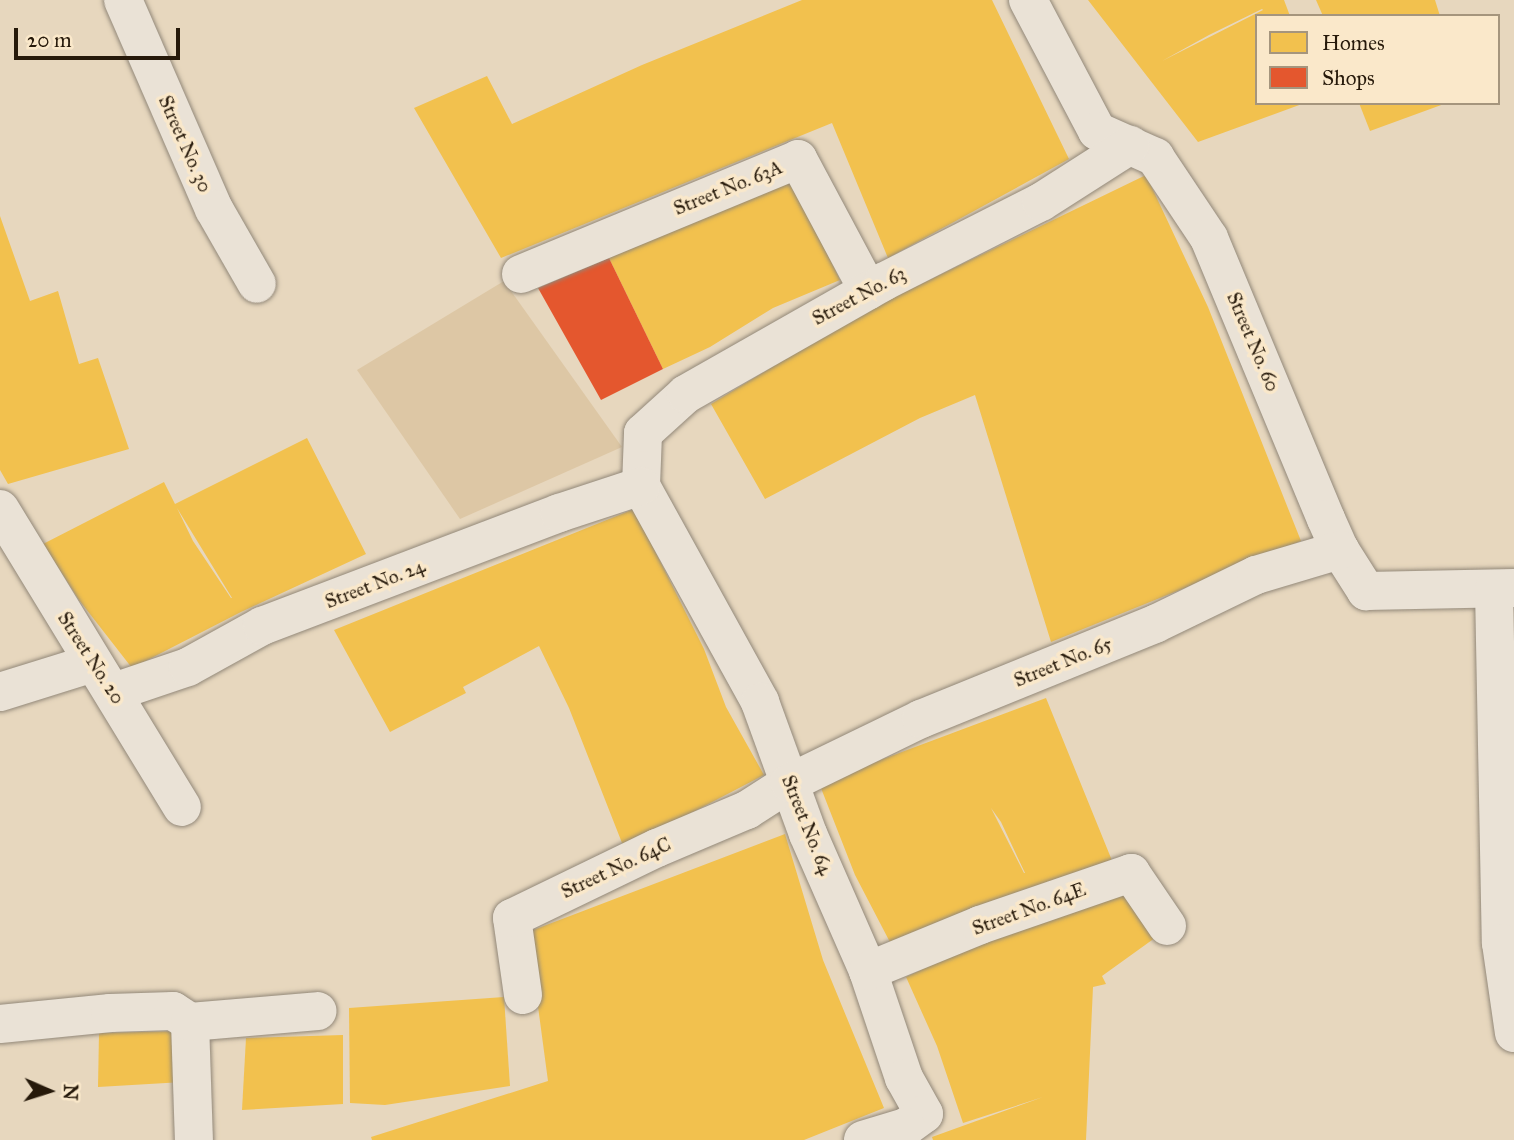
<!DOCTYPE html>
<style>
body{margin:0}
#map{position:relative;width:1514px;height:1140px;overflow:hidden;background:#e7d7be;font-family:"IM FELL Great Primer",serif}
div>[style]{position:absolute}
.green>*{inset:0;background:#ddc7a5}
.homes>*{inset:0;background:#f2c14e}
.shops>*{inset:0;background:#e4572e}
.roads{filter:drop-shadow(0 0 2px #928879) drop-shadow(0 0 2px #928879)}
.minor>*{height:38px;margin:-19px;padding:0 19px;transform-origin:19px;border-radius:19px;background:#eae2d6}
span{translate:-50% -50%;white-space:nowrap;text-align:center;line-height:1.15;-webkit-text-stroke:7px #fae8ca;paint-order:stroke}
.street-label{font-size:19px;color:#26190a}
.legend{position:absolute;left:1255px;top:14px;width:245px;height:91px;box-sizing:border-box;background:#fae8ca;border:2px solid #a5957d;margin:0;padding:9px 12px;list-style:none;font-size:21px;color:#26190a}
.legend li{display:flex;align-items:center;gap:14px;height:35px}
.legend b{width:35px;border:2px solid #a5957d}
.north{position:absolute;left:14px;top:1056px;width:70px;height:70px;-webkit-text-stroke:5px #fae8ca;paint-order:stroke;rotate:93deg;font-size:19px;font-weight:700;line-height:28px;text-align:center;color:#26190a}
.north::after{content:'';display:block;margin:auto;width:24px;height:32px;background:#26190a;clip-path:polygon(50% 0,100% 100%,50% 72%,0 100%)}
.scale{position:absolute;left:14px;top:28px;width:166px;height:32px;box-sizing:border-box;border:4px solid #26190a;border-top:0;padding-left:9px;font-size:21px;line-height:24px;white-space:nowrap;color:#26190a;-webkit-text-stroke:5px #fae8ca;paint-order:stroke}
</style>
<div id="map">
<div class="green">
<i style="clip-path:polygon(504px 281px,622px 447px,460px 519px,357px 370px)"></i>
</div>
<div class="homes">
<i style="clip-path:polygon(802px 0,992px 0,1069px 159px,888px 258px,832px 123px,501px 258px,414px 108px,487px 76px,512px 124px,642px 65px)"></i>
<i style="clip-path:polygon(evenodd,1088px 0,1284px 0,1290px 16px,1257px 16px,1257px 103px,1302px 104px,1198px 142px,1088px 0,1262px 9px,1263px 10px,1162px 61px,1209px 35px,1262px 9px)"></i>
<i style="clip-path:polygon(1316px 0,1435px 0,1440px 16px,1323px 16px)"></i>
<i style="clip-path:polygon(1359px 103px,1444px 103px,1444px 104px,1370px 131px)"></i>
<i style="clip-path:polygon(1146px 175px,1208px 307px,1301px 541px,1051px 642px,975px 395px,920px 418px,765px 499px,711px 404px,863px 312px)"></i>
<i style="clip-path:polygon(792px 181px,840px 280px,773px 308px,710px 347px,663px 369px,609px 258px)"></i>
<i style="clip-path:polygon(0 216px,30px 301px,58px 291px,79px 364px,98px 358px,129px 449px,8px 484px,0 470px)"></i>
<i style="clip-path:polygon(evenodd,307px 438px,366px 554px,241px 612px,132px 668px,79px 600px,43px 544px,164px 482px,175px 504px,307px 438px,177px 508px,232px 598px,231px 598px,193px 541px,177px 508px)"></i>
<i style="clip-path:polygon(634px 509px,704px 649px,726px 707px,764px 775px,624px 848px,569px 708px,539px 646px,463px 687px,466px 693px,390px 732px,334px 630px)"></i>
<i style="clip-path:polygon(evenodd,1046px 698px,1113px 863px,893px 948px,855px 875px,819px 783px,1046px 698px,991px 808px,1001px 822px,1025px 873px,1024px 873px,991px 808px)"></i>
<i style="clip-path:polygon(785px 834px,823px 960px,884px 1108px,804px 1140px,372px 1140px,371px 1137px,548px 1081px,528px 932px)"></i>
<i style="clip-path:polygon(1124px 884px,1159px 935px,1102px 976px,1106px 984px,1093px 987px,1086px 1140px,933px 1140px,932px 1137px,1043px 1097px,963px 1123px,937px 1046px,906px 977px,1004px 931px)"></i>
<i style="clip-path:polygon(504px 997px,510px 1086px,385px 1105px,350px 1103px,349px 1008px)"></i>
<i style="clip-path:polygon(183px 1031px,183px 1082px,98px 1087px,99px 1033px)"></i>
<i style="clip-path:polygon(343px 1035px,343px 1104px,242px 1110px,246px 1038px)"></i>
</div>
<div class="shops">
<i style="clip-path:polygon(609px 258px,663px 369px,601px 400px,538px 288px)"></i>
</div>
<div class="roads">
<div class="minor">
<i style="left:123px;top:0;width:228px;rotate:66.5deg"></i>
<i style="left:214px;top:209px;width:86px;rotate:60.2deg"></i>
<i style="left:1028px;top:0;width:148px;rotate:62.2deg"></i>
<i style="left:1097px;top:131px;width:64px;rotate:24.1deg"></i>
<i style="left:1155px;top:157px;width:97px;rotate:56.3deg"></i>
<i style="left:1209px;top:238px;width:304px;rotate:67.4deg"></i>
<i style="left:1326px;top:519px;width:34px;rotate:66deg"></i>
<i style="left:1340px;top:550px;width:49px;rotate:57.6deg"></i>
<i style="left:1366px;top:591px;width:148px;rotate:-1.2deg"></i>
<i style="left:521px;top:274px;width:300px;rotate:-22.5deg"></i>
<i style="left:798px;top:159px;width:149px;rotate:61.9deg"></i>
<i style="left:641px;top:486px;width:247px;rotate:61.1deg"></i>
<i style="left:760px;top:702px;width:140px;rotate:70deg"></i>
<i style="left:808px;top:834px;width:150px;rotate:66.3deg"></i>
<i style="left:868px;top:971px;width:113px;rotate:71.4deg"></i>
<i style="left:904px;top:1078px;width:41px;rotate:60.9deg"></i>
<i style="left:924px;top:1114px;width:22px;rotate:144deg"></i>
<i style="left:906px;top:1127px;width:45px;rotate:163.2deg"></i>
<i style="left:641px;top:486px;width:53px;rotate:-87.8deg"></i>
<i style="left:643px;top:433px;width:58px;rotate:-42.2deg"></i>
<i style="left:686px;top:394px;width:227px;rotate:-29.6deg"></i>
<i style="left:883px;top:282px;width:177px;rotate:-26.9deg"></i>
<i style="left:1041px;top:202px;width:106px;rotate:-32.6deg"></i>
<i style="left:0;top:509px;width:349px;rotate:58.6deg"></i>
<i style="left:1494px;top:589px;width:354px;rotate:88.9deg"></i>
<i style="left:1501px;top:943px;width:91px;rotate:81.8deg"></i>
<i style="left:0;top:692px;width:97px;rotate:-17.3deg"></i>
<i style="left:114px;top:692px;width:78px;rotate:-18.7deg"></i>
<i style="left:188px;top:667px;width:85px;rotate:-29deg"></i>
<i style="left:262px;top:626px;width:318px;rotate:-20.8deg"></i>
<i style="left:559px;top:513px;width:86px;rotate:-18.2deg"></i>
<i style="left:868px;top:971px;width:121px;rotate:-22.3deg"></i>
<i style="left:980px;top:925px;width:160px;rotate:-19deg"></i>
<i style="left:1131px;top:873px;width:64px;rotate:55.8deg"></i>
<i style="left:523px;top:995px;width:78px;rotate:-98.1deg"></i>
<i style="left:512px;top:918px;width:161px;rotate:-25.8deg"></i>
<i style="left:657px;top:848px;width:98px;rotate:-22.9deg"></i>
<i style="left:747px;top:810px;width:50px;rotate:-32.7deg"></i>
<i style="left:789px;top:783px;width:147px;rotate:-25.9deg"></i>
<i style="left:921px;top:719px;width:253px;rotate:-22.1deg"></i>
<i style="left:1155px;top:624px;width:112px;rotate:-25.9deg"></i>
<i style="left:1256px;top:575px;width:88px;rotate:-16.6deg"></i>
<i style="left:190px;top:1022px;width:118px;rotate:88.1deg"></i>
<i style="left:0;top:1024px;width:111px;rotate:-5.7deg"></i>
<i style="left:110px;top:1013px;width:63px;rotate:-1.8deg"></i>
<i style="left:173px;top:1011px;width:20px;rotate:33deg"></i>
<i style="left:190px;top:1022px;width:128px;rotate:-4.9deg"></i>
</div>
</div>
<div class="street-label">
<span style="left:185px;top:144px;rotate:66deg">Street No. 30</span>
<span style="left:728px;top:188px;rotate:-22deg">Street No. 63A</span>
<span style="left:859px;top:296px;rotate:-28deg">Street No. 63</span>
<span style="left:1253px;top:342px;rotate:67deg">Street No. 60</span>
<span style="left:375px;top:584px;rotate:-21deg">Street No. 24</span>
<span style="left:91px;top:658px;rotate:57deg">Street No. 20</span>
<span style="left:1063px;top:662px;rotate:-22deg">Street No. 65</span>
<span style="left:807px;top:825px;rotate:68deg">Street No. 64</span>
<span style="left:616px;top:868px;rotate:-25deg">Street No. 64C</span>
<span style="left:1029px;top:909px;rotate:-20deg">Street No. 64E</span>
</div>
<ul class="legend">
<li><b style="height:19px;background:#f2c14e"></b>Homes</li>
<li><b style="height:19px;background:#e4572e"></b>Shops</li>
</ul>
<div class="north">N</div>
<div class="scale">20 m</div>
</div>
